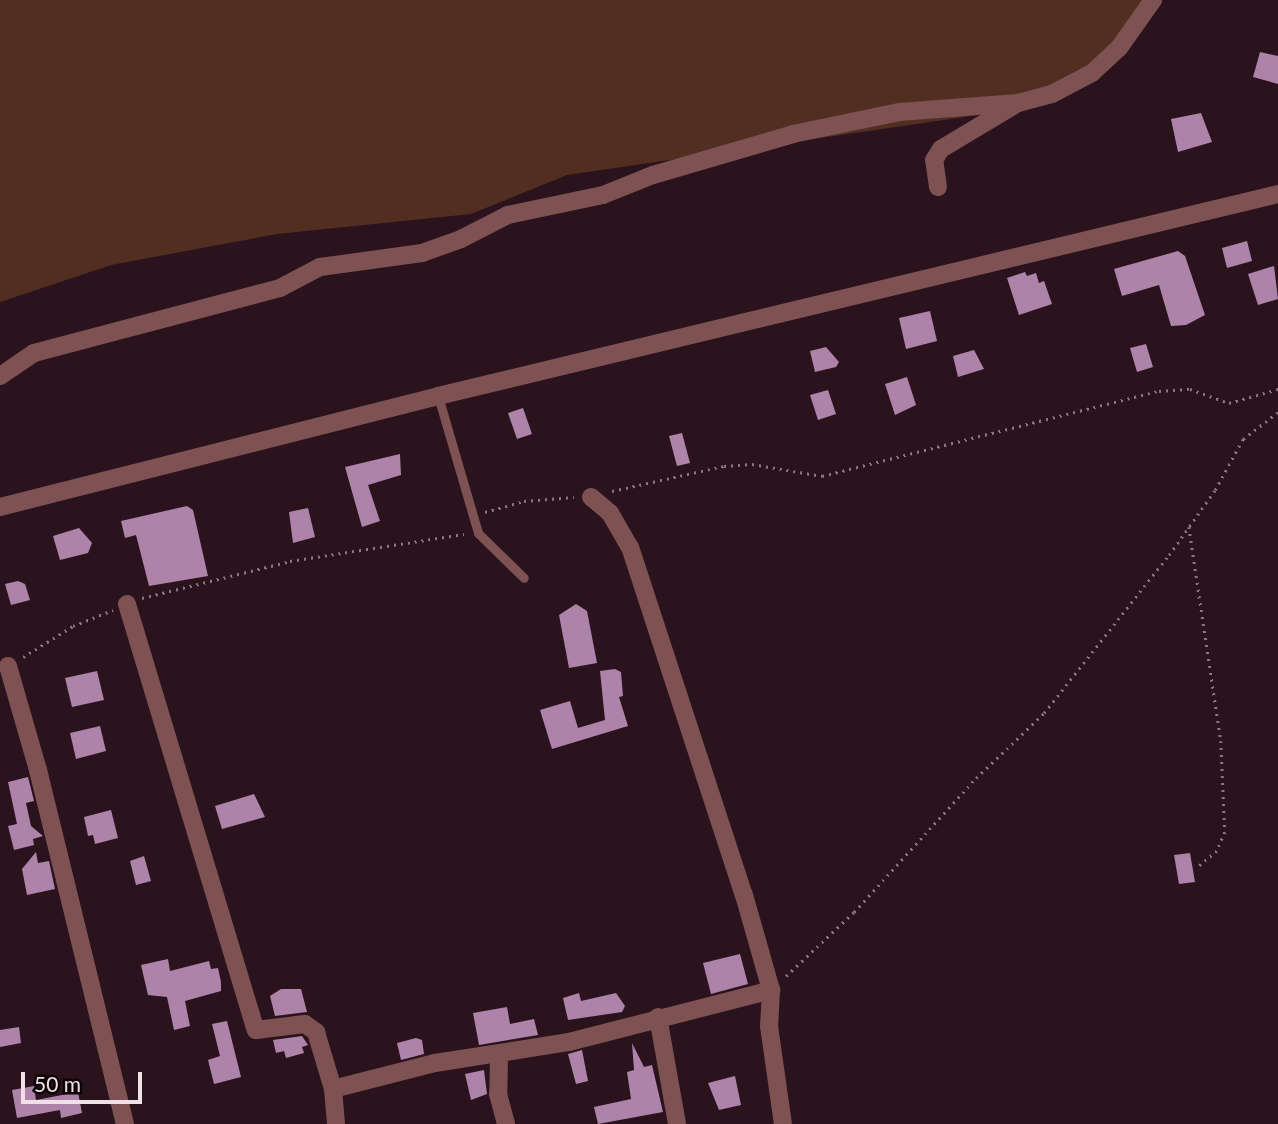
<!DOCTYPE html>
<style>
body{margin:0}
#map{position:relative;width:1278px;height:1124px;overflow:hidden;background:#2b131e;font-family:Lato,sans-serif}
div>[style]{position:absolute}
.green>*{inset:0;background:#512e20}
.building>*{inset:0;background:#ad83aa}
.path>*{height:2.5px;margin-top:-1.25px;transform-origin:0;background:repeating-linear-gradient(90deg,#8c7780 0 2px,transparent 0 7px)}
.service>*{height:9px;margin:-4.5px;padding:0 4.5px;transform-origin:4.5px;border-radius:4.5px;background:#7e5153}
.minor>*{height:18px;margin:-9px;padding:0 9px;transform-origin:9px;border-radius:9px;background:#7e5153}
span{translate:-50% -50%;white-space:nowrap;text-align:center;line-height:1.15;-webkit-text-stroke:7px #0d0407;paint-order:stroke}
.scale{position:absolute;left:21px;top:1072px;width:121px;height:32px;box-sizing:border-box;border:4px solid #f1e0e6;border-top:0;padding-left:9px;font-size:21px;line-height:24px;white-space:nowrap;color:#f1e0e6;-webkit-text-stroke:5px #0d0407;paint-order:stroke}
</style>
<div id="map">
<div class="green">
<i style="clip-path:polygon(0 0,1154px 0,1101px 61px,1039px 100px,978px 115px,567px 175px,471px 214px,277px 234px,111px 265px,0 302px)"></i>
</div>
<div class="building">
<i style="clip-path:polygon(1260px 52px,1278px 56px,1278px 84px,1253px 77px)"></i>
<i style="clip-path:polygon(1201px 113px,1212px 142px,1178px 152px,1171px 119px)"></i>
<i style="clip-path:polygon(1247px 241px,1252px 261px,1227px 268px,1222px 248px)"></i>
<i style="clip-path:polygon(1178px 251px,1185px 256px,1205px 315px,1186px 325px,1171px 326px,1159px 285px,1122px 296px,1114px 269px)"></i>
<i style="clip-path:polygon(1274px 266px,1278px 299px,1258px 305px,1248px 274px)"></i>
<i style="clip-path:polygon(1025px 272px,1027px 276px,1036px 273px,1039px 283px,1044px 281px,1052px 304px,1019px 315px,1007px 278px)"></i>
<i style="clip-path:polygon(930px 311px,937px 341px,906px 349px,899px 318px)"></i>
<i style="clip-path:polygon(1146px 344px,1153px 367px,1137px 372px,1130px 348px)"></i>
<i style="clip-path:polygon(826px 347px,839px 362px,836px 367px,815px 372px,810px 351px)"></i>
<i style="clip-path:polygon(974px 350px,984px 369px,958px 377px,953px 356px)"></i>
<i style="clip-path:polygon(907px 377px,916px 405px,895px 415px,885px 384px)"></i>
<i style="clip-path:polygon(828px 390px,836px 414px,818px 420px,810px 395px)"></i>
<i style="clip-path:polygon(523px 408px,532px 434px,517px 439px,508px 413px)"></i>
<i style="clip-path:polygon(682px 433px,690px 463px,677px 466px,669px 436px)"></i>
<i style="clip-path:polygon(400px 454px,401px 475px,368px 485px,380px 521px,362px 527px,345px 467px)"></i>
<i style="clip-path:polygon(187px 506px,193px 510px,208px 576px,149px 586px,136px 535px,125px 538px,121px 521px)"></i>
<i style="clip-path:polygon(308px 508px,315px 537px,293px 543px,289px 512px)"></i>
<i style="clip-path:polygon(79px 528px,92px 543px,88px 553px,60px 560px,53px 536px)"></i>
<i style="clip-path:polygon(18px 581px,25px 584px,30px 600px,11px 605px,5px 584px)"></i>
<i style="clip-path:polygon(576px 604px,587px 611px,597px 663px,569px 668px,559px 615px)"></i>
<i style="clip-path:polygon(615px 669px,621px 672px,623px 696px,619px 697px,628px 726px,552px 749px,540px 710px,570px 701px,578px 728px,605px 720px,600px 671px)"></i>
<i style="clip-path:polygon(97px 671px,104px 700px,72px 707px,65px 678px)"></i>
<i style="clip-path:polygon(100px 726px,106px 751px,76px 759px,70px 733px)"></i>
<i style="clip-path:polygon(28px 777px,34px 801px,26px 803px,31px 826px,43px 836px,33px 839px,34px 845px,14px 850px,8px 826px,17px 824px,8px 782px)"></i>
<i style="clip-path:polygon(254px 794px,265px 817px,222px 829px,215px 806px)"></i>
<i style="clip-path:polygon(111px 810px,118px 838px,95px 844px,93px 835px,88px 836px,84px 817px)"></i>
<i style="clip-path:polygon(36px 852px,38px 863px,49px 861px,55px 889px,27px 895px,22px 869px)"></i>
<i style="clip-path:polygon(1190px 853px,1195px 882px,1179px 884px,1174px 855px)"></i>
<i style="clip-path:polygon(144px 856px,151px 881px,136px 885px,130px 861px)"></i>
<i style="clip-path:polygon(740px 954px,748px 984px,711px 994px,703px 963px)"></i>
<i style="clip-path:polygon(168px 959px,170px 971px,209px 961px,211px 969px,218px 968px,221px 982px,221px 991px,185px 1001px,190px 1026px,174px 1030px,167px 997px,148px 995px,141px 965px)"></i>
<i style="clip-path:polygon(281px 989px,301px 989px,307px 1012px,275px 1016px,270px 996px)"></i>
<i style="clip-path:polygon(579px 993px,581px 1001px,616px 993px,625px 1006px,622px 1012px,568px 1020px,563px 998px)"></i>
<i style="clip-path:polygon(507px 1007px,510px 1024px,534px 1019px,538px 1035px,479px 1045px,473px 1013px)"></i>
<i style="clip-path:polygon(227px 1021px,241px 1077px,214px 1084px,208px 1060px,220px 1056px,212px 1024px)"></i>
<i style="clip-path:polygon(19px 1027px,21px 1043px,0 1047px,0 1030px)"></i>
<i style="clip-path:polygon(302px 1036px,308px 1045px,302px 1047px,304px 1053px,286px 1058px,284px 1051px,276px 1053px,273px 1040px)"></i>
<i style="clip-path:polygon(416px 1038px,422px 1040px,424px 1054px,401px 1060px,397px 1043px)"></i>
<i style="clip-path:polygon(632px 1043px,644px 1067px,652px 1065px,663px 1112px,598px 1124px,594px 1107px,631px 1099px,627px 1072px,634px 1070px)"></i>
<i style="clip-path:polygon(582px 1050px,588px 1081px,576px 1084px,568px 1054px)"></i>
<i style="clip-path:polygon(484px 1070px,487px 1094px,471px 1100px,465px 1074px)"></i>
<i style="clip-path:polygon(735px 1076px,741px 1105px,719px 1110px,708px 1083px)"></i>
<i style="clip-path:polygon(34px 1086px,36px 1100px,78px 1092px,82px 1113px,61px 1118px,60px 1110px,17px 1118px,12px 1090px)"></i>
</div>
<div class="path">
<i style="left:612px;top:491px;width:115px;rotate:-12.6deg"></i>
<i style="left:724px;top:466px;width:28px;rotate:-4deg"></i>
<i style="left:752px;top:464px;width:71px;rotate:9.7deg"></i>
<i style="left:822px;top:476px;width:348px;rotate:-14.2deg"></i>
<i style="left:1159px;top:391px;width:31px;rotate:-4deg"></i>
<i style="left:1190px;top:389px;width:41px;rotate:19.7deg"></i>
<i style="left:1229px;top:403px;width:51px;rotate:-15.9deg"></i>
<i style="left:485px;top:512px;width:41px;rotate:-15.8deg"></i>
<i style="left:524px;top:501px;width:50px;rotate:-4.6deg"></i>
<i style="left:1189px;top:527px;width:216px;rotate:81.5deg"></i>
<i style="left:1221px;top:741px;width:91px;rotate:87.5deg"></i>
<i style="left:1225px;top:832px;width:21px;rotate:113deg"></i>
<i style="left:1217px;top:851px;width:23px;rotate:140deg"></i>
<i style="left:142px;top:598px;width:153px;rotate:-14deg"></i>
<i style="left:290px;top:561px;width:176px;rotate:-8.8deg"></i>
<i style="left:23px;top:657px;width:59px;rotate:-31.8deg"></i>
<i style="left:73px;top:626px;width:43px;rotate:-21.8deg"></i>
<i style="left:786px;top:976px;width:93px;rotate:-43.3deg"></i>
<i style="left:854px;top:912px;width:181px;rotate:-47.7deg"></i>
<i style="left:976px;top:778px;width:94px;rotate:-43.7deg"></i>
<i style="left:1044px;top:713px;width:201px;rotate:-51.7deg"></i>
<i style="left:1169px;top:555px;width:80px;rotate:-54.7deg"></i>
<i style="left:1215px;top:490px;width:58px;rotate:-61.2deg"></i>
<i style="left:1243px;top:439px;width:44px;rotate:-37.6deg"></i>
</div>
<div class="service">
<i style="left:438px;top:396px;width:143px;rotate:73.7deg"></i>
<i style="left:478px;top:533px;width:64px;rotate:44.4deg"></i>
</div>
<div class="minor">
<i style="left:938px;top:187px;width:27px;rotate:-98deg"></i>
<i style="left:934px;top:160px;width:13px;rotate:-58deg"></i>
<i style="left:941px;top:149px;width:90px;rotate:-30.9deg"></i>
<i style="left:0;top:376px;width:41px;rotate:-34.1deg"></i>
<i style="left:34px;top:353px;width:254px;rotate:-14.8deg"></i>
<i style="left:280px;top:288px;width:45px;rotate:-27.7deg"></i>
<i style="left:320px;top:267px;width:103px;rotate:-7.8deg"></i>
<i style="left:422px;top:253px;width:41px;rotate:-19.7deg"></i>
<i style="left:461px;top:239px;width:53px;rotate:-27.1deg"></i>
<i style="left:508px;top:215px;width:97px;rotate:-11.9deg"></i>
<i style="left:603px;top:195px;width:54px;rotate:-21.8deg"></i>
<i style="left:653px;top:175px;width:146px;rotate:-16.3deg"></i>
<i style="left:793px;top:134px;width:108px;rotate:-11.7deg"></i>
<i style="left:899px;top:112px;width:119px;rotate:-4.3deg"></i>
<i style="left:1018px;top:103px;width:35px;rotate:-15deg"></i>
<i style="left:1052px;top:94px;width:45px;rotate:-27.7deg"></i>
<i style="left:1092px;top:73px;width:37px;rotate:-43deg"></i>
<i style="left:1119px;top:48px;width:59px;rotate:-54.7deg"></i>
<i style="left:591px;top:497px;width:25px;rotate:40deg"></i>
<i style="left:610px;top:513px;width:39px;rotate:60deg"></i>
<i style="left:630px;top:547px;width:366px;rotate:71.9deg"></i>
<i style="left:744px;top:895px;width:99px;rotate:74.1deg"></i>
<i style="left:771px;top:990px;width:36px;rotate:93deg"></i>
<i style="left:769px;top:1026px;width:99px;rotate:81.9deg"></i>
<i style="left:0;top:507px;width:452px;rotate:-14.2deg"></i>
<i style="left:438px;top:396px;width:864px;rotate:-13.52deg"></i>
<i style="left:127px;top:604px;width:445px;rotate:73.2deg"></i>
<i style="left:256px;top:1030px;width:49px;rotate:-7deg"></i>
<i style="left:305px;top:1024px;width:14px;rotate:36deg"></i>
<i style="left:316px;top:1032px;width:59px;rotate:73.4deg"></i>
<i style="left:333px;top:1089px;width:35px;rotate:85deg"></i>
<i style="left:8px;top:666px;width:108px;rotate:73.9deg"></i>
<i style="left:38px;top:770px;width:365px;rotate:76.2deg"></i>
<i style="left:658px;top:1017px;width:109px;rotate:79.9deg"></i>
<i style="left:499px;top:1055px;width:39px;rotate:91deg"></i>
<i style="left:498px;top:1094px;width:31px;rotate:75deg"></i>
<i style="left:333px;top:1089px;width:105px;rotate:-14.3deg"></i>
<i style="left:435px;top:1063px;width:136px;rotate:-8.9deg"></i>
<i style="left:569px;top:1042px;width:209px;rotate:-14.4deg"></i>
</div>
<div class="scale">50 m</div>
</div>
